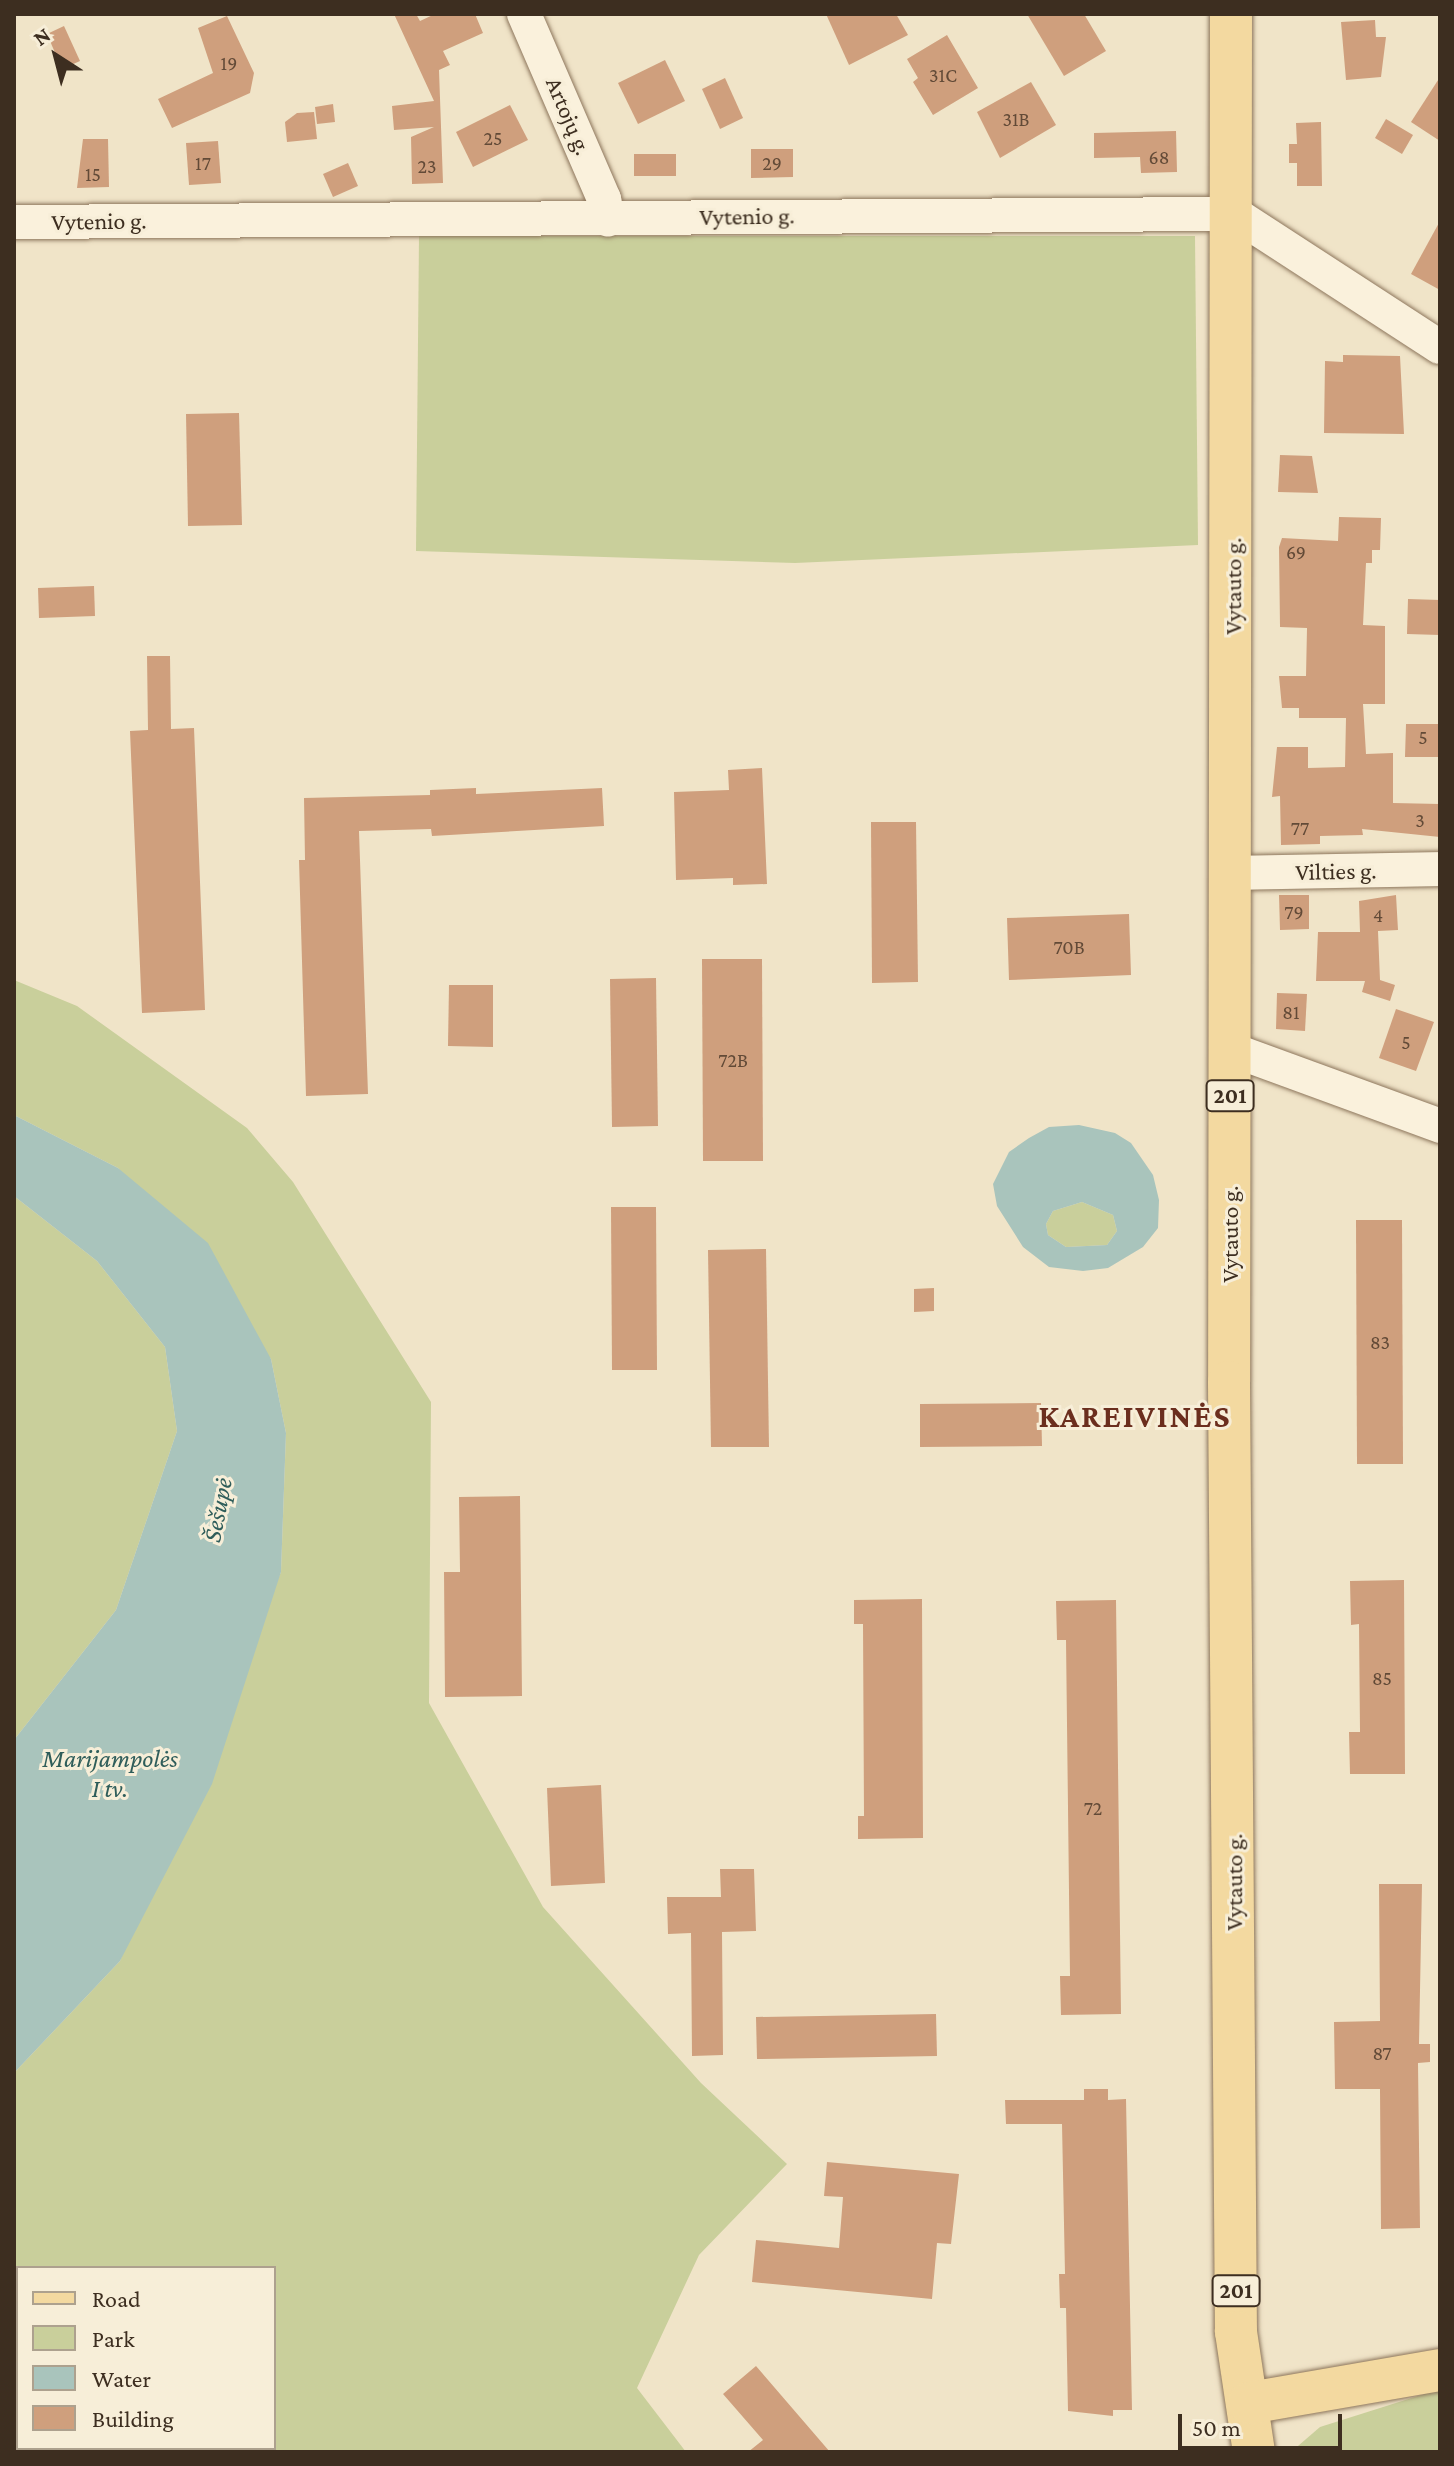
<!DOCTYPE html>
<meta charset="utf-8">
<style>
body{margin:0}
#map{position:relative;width:1454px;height:2466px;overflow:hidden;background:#f0e4c8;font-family:"Crimson Pro",serif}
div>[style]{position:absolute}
.green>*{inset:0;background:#c9cf9b}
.water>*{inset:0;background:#a9c4bc}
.building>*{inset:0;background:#cf9f7d}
.roads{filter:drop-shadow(0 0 2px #8d765c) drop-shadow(0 0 2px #8d765c)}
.minor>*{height:34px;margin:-17px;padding:0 17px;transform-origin:17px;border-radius:17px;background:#faf1dc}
.major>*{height:42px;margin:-21px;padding:0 21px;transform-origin:21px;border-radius:21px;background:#f3d9a0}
span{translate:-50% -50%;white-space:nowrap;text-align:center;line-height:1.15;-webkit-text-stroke:6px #f7eed8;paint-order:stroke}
.number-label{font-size:20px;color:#624a37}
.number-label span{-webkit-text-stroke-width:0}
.shield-label span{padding:2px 6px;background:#f7eed8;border:2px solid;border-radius:6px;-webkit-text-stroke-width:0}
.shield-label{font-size:22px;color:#3d2e20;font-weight:700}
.street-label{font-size:24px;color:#3d2e20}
.water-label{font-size:26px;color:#2f5d5a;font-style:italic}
.district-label{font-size:32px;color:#6b2e1e;font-weight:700;letter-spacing:2px}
.frame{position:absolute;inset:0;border:16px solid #3d2e20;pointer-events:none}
.legend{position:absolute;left:16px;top:2266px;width:260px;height:184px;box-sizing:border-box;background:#f7eed8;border:2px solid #ada18e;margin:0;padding:10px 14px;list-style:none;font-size:24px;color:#3d2e20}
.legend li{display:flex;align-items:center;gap:16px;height:40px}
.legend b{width:40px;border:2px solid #ada18e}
.north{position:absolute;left:16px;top:16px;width:80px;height:80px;-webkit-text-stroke:6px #f7eed8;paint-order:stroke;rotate:324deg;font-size:22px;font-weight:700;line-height:32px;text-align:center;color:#3d2e20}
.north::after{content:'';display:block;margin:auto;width:28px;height:36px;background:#3d2e20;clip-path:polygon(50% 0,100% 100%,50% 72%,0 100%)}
.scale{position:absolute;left:1178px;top:2414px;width:164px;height:36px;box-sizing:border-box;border:4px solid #3d2e20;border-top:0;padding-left:10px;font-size:24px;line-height:28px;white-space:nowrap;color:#3d2e20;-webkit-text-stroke:6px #f7eed8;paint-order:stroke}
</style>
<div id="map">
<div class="green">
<i style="clip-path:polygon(419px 236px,1195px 236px,1198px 545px,795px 563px,416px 551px)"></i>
<i style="clip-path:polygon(evenodd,14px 980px,77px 1006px,247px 1128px,293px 1182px,431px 1402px,429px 1703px,543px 1907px,701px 2083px,787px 2164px,699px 2255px,637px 2388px,686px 2452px,14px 2452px,14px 2073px,120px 1961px,281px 1572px,286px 1433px,271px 1359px,118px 1168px,14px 1115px,14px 980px,18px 2268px,274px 2268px,274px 2448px,18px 2448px,18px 2268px)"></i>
<i style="clip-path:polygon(14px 1196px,97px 1261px,165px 1347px,177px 1431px,116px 1610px,14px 1740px)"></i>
<i style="clip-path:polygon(1082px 1202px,1113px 1215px,1117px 1231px,1107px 1245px,1066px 1247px,1048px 1235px,1046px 1224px,1053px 1211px)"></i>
<i style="clip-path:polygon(1440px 2389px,1440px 2452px,1291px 2452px,1320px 2427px)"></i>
</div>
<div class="water">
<i style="clip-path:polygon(14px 1115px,118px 1168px,208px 1243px,271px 1359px,286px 1433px,281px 1572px,212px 1784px,120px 1961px,14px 2073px,14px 1740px,116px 1610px,177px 1431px,165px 1347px,97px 1261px,14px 1196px)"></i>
<i style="clip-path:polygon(evenodd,1079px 1125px,1115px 1133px,1131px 1143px,1153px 1175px,1159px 1200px,1158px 1228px,1143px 1247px,1108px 1268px,1083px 1271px,1049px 1267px,1023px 1247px,997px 1206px,993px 1184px,1009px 1152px,1029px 1138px,1049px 1127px,1079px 1125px,1082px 1202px,1113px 1215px,1117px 1231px,1107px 1245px,1066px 1247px,1048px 1235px,1046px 1224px,1053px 1211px,1082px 1202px)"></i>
</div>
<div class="building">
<i style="clip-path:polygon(394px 14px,416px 14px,420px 21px,435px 14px,475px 14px,483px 33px,443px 51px,450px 65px,439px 70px,443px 183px,412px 184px,411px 137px,434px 127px,394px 130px,392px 106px,434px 101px)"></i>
<i style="clip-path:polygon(826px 14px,896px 14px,908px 35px,849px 65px)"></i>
<i style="clip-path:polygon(1027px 14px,1084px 14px,1106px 51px,1064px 76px)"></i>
<i style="clip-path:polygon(227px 16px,254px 73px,250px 93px,172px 128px,158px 99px,213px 73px,198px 28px)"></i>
<i style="clip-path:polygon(1375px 20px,1376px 37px,1386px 37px,1381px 77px,1346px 80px,1341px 22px)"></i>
<i style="clip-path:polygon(64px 26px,80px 61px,62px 69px,47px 34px)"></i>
<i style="clip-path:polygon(947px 35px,978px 88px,933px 115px,913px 82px,918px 78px,907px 59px)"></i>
<i style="clip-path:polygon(665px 60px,685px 101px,638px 124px,618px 83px)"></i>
<i style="clip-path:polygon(1440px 77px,1440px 141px,1411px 122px)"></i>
<i style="clip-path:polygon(725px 78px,743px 118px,720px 129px,702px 89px)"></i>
<i style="clip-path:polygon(1031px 82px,1056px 125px,1000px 158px,977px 112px)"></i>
<i style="clip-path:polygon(333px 104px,335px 122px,317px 124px,315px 107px)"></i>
<i style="clip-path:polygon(510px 105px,528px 140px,473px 167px,456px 132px)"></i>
<i style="clip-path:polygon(314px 112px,317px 139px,287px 142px,285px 122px,297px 113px)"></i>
<i style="clip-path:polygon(1386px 119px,1413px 135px,1402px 154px,1375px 138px)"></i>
<i style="clip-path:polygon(1321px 122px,1322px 186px,1297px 186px,1297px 163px,1289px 163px,1289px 144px,1297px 144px,1296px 123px)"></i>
<i style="clip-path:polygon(1176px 131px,1177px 172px,1141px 173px,1140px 157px,1094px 158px,1094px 133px)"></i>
<i style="clip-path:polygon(83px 139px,108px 139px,109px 187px,77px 188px)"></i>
<i style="clip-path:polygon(218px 141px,221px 183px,189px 185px,186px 143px)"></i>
<i style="clip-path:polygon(751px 149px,793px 149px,793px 177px,751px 178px)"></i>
<i style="clip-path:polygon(634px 154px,676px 154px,676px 176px,634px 176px)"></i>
<i style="clip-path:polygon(348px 163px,358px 186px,333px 197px,323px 174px)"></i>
<i style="clip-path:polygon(1440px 221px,1440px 290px,1411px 274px)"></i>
<i style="clip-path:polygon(1343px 355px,1400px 356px,1404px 434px,1324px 433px,1325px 361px,1343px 362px)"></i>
<i style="clip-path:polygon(239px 413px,242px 525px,188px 526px,186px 414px)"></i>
<i style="clip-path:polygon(1280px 455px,1312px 456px,1318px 493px,1278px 492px)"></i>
<i style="clip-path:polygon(1339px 517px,1381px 518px,1380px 550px,1372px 550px,1372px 563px,1366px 563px,1363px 625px,1385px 626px,1385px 704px,1363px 704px,1366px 754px,1393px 753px,1393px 803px,1440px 804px,1440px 837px,1362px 829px,1363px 835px,1320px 836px,1320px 844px,1281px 845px,1280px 796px,1272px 797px,1277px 747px,1308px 747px,1308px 768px,1345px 767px,1346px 718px,1299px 718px,1299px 708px,1282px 708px,1279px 676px,1306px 676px,1307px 628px,1280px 627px,1279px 547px,1282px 538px,1338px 541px)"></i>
<i style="clip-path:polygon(94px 586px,95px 616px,39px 618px,38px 588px)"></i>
<i style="clip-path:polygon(1408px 599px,1440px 600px,1440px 635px,1407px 634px)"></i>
<i style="clip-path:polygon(147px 656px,170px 656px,171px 729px,194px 728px,205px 1010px,142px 1013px,130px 731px,148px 730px)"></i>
<i style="clip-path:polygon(1406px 724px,1440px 724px,1440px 757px,1405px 757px)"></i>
<i style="clip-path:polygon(762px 768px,767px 884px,733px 885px,733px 878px,676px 880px,674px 792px,729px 790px,728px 770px)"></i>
<i style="clip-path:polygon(476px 788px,476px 794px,602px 788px,604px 826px,432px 836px,431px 829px,359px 831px,368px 1094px,306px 1096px,299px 860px,305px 860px,304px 798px,430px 795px,430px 790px)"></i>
<i style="clip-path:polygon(871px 822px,916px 822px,918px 982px,872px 983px)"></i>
<i style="clip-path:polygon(1279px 895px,1309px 895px,1309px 929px,1280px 930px)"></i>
<i style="clip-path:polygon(1396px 895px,1398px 930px,1378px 931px,1380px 980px,1395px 985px,1390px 1001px,1362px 992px,1365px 981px,1316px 981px,1318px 932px,1360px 932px,1359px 901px)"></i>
<i style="clip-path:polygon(1129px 914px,1131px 975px,1009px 980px,1007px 918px)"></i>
<i style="clip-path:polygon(702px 959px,762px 959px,763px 1161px,703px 1161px)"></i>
<i style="clip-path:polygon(656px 978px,658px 1126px,612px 1127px,610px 979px)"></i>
<i style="clip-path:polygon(449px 985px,493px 985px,493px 1047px,448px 1046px)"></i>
<i style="clip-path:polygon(1277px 993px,1307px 994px,1305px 1031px,1276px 1029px)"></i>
<i style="clip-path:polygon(1396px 1009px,1434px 1022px,1416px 1071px,1379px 1058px)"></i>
<i style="clip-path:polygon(611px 1207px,656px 1207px,657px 1370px,612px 1370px)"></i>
<i style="clip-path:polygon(1356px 1220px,1402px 1220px,1403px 1464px,1357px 1464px)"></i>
<i style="clip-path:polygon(766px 1249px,769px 1447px,711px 1447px,708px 1250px)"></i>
<i style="clip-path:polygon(934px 1288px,934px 1311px,914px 1312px,914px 1289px)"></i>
<i style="clip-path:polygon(1041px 1403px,1042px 1446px,920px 1447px,920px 1404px)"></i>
<i style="clip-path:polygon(520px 1496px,522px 1696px,445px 1697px,444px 1572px,460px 1572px,459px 1497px)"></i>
<i style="clip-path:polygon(1404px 1580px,1405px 1774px,1350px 1774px,1349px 1732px,1360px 1732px,1359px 1624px,1351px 1625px,1350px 1581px)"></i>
<i style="clip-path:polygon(922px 1599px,923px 1838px,858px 1839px,858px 1816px,864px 1816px,863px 1624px,854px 1624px,854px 1600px)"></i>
<i style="clip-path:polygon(1116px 1600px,1121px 2014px,1061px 2015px,1060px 1976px,1070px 1976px,1066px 1640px,1057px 1640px,1056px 1601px)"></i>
<i style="clip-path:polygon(601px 1785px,605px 1883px,551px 1886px,547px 1788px)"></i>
<i style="clip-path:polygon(720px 1869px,754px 1869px,756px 1931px,722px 1932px,723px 2055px,692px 2056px,691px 1933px,668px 1934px,667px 1897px,721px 1897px)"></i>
<i style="clip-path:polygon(1379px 1884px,1422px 1884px,1419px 2044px,1430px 2044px,1430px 2062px,1418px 2063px,1420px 2228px,1381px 2229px,1380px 2089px,1335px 2089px,1334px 2022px,1380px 2021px)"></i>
<i style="clip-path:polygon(936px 2014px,937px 2056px,757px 2059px,756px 2017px)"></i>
<i style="clip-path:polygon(1084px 2089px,1108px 2089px,1108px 2100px,1126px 2099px,1132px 2410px,1113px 2410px,1113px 2416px,1068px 2411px,1066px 2308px,1060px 2308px,1059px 2274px,1065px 2274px,1062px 2124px,1006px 2124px,1005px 2100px,1084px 2100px)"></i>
<i style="clip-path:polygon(827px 2162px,959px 2174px,951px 2244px,937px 2243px,932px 2299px,752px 2282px,756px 2240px,839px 2248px,843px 2197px,824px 2196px)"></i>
<i style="clip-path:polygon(756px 2366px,830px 2452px,748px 2452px,763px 2440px,723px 2394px)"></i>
</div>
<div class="roads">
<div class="minor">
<i style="left:524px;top:14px;width:202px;rotate:66.6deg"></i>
<i style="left:604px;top:199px;width:21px;rotate:79deg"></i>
<i style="left:14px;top:222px;width:1221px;rotate:-0.38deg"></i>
<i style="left:1235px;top:214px;width:244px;rotate:33deg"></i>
<i style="left:1232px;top:873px;width:208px;rotate:-1.1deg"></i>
<i style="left:1230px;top:1049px;width:224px;rotate:20.1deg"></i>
</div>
<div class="major">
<i style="left:1231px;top:14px;width:1368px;rotate:90.08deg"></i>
<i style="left:1229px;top:1382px;width:950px;rotate:89.58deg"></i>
<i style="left:1236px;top:2332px;width:121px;rotate:81.5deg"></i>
<i style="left:1249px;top:2403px;width:194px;rotate:-9.8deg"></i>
</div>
</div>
<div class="number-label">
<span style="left:229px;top:63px">19</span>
<span style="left:943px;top:75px">31C</span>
<span style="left:1016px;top:119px">31B</span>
<span style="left:493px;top:138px">25</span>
<span style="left:1159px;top:157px">68</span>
<span style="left:203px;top:163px">17</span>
<span style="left:772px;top:163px">29</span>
<span style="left:427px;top:166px">23</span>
<span style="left:93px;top:174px">15</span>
<span style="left:1296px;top:552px">69</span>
<span style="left:1423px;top:737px">5</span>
<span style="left:1420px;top:820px">3</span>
<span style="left:1300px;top:828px">77</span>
<span style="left:1294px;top:912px">79</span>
<span style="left:1378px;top:915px">4</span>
<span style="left:1069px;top:947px">70B</span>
<span style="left:1291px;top:1012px">81</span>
<span style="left:1406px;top:1042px">5</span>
<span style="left:733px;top:1060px">72B</span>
<span style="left:1380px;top:1342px">83</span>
<span style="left:1382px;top:1678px">85</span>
<span style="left:1093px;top:1808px">72</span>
<span style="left:1382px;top:2053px">87</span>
</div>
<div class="shield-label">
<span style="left:1230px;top:1096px">201</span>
<span style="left:1236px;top:2291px">201</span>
</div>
<div class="street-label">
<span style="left:569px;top:116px;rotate:67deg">Artojų g.</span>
<span style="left:747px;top:216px;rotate:-1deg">Vytenio g.</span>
<span style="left:99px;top:221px;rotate:-1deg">Vytenio g.</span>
<span style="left:1233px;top:586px;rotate:-90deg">Vytauto g.</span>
<span style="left:1336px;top:871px;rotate:-1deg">Vilties g.</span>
<span style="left:1230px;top:1234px;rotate:-90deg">Vytauto g.</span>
<span style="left:1234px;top:1882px;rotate:-90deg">Vytauto g.</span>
</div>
<div class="water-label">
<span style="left:218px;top:1510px;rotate:-79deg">Šešupė</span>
<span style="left:110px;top:1774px">Marijampolės<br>I tv.</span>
</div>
<div class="district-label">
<span style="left:1135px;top:1416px">KAREIVINĖS</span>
</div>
<div class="frame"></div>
<ul class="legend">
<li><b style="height:10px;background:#f3d9a0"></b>Road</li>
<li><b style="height:22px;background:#c9cf9b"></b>Park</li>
<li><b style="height:22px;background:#a9c4bc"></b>Water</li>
<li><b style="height:22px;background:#cf9f7d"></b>Building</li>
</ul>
<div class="north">N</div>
<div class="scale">50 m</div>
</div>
